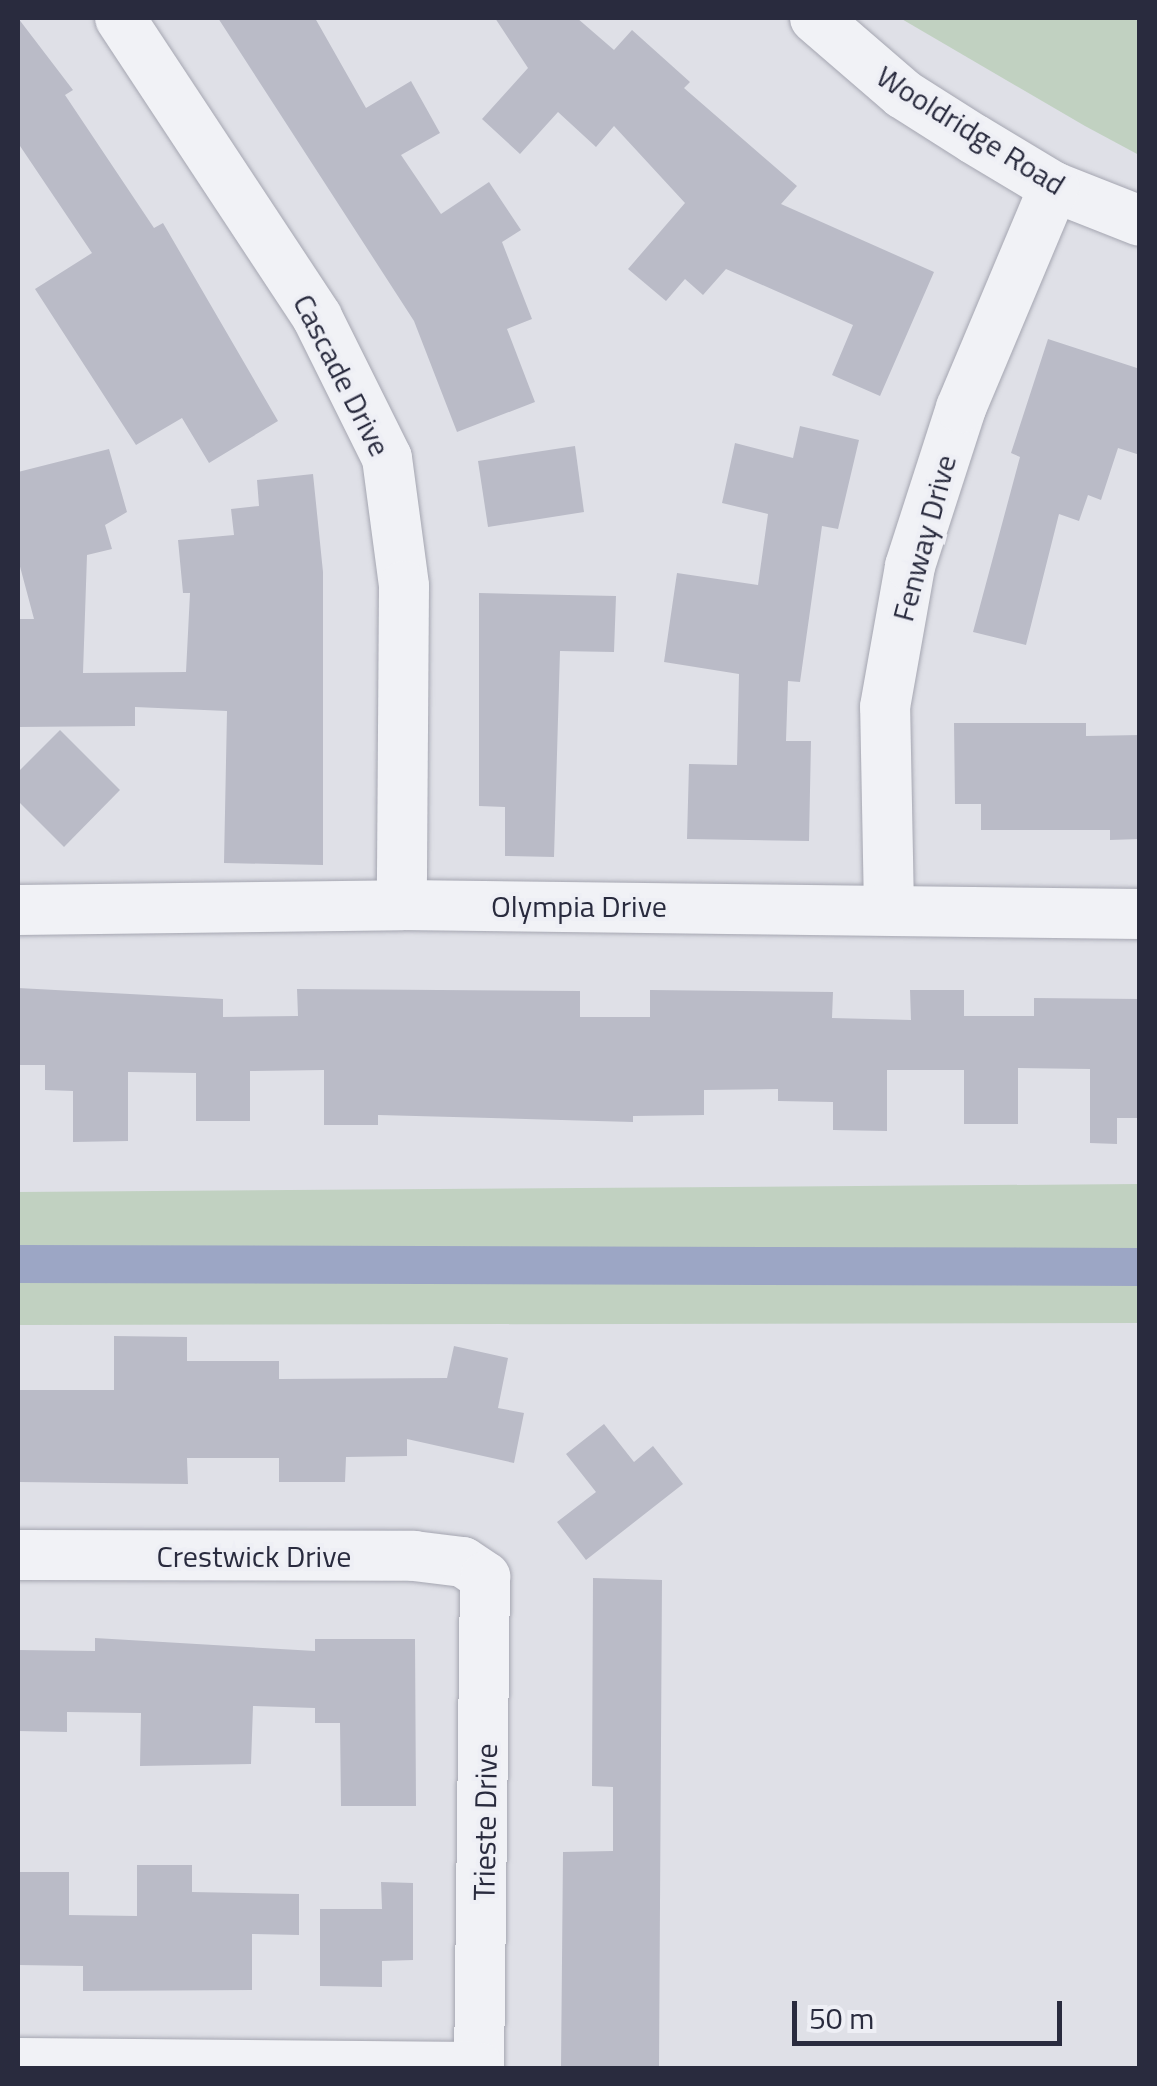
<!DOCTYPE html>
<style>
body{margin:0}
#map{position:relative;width:1157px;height:2086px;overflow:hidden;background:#dfe0e7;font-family:"Titillium Web",sans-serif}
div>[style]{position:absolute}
.green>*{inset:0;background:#c1d1c1}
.canal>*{height:38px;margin:-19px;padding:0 19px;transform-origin:19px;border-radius:19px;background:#9ca6c5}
.building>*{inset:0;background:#babbc7}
.roads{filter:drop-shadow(0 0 2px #a5a6b1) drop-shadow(0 0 2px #a5a6b1)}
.minor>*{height:50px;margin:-25px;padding:0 25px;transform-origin:25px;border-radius:25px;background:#f1f2f6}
span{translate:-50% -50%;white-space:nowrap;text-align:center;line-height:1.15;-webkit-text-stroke:8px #eeeff5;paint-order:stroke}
.street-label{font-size:30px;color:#292b3e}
.frame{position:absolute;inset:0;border:20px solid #292b3e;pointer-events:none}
.scale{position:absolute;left:792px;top:2001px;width:270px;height:45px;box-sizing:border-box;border:5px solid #292b3e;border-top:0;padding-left:12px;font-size:30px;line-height:35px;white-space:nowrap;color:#292b3e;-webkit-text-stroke:8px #eeeff5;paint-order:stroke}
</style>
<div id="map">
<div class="green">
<i style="clip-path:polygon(900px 18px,1139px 18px,1139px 155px,1085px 126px)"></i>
<i style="clip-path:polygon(1139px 1184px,1139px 1323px,18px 1325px,18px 1192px)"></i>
</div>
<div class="canal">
<i style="left:18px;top:1264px;width:1122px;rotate:0.15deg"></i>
</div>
<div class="building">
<i style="clip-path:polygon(18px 18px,73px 90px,65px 95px,154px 228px,163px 223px,278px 421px,209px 463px,182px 418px,136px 445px,35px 289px,92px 253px,18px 143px)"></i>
<i style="clip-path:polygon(218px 18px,315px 18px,366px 108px,411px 81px,440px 133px,401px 155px,441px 214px,489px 182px,521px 230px,502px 242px,532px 319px,507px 329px,535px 402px,457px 432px,414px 321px)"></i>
<i style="clip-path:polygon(495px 18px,577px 18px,614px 50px,632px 30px,690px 82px,684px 88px,797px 186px,781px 204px,934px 272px,880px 396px,832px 375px,853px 325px,726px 269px,703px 295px,685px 279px,666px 301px,628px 269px,685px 203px,614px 126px,596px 147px,558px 112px,520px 154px,482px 119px,528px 68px)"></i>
<i style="clip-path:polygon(1048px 339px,1140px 369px,1140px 455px,1118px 448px,1101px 500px,1088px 495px,1079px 521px,1059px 514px,1026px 645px,973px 632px,1020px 457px,1011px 453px)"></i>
<i style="clip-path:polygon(800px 426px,859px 440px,838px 529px,822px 526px,800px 682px,788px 681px,786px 741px,811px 741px,809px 841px,687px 839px,689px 764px,737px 765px,739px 674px,664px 662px,677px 573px,758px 585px,768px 514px,722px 503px,735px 443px,793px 458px)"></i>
<i style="clip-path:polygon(575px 446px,584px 512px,488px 527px,478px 461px)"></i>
<i style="clip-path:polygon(109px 449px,127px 512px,105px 525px,112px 549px,87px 555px,83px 673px,186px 672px,190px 593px,183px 593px,178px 540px,234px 535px,231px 509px,259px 506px,257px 480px,313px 474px,323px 572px,323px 865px,224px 863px,227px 711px,135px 707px,135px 726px,18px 727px,18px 619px,34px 619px,18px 559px,18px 472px)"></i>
<i style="clip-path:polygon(479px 593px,616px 596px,614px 652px,560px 651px,554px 857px,505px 856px,505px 807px,479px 806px)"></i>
<i style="clip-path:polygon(954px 723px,1086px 723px,1086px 736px,1140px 735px,1140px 839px,1110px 840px,1110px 830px,981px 830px,981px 804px,955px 804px)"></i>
<i style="clip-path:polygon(60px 730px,120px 790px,64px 847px,18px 801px,18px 772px)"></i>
<i style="clip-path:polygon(18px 988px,223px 999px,223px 1017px,298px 1016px,297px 989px,580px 991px,580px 1017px,650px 1017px,650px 990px,833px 992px,832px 1018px,911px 1020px,910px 990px,964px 990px,964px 1016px,1034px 1016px,1034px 998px,1140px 999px,1140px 1118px,1117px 1118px,1117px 1144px,1090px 1143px,1090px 1069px,1018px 1068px,1018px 1124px,964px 1124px,964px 1070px,887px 1070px,887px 1131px,833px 1130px,833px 1102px,778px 1101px,778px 1089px,704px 1090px,704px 1115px,633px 1116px,633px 1122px,378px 1115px,378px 1125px,324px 1125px,324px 1070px,250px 1071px,250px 1121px,196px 1121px,196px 1073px,128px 1072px,128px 1141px,73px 1142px,73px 1091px,45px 1090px,45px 1065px,18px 1065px)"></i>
<i style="clip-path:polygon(114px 1336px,187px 1337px,187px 1361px,279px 1361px,279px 1379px,447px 1378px,454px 1346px,508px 1358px,498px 1408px,524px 1413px,514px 1463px,407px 1439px,407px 1456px,346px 1457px,345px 1482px,279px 1482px,279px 1458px,187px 1458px,188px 1484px,18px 1482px,18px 1390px,114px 1390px)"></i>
<i style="clip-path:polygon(604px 1424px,634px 1462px,653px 1446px,683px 1484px,586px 1560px,557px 1522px,596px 1492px,566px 1454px)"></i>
<i style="clip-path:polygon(593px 1578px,662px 1580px,659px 2068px,561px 2068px,563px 1852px,613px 1851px,613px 1787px,592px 1786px)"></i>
<i style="clip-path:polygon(95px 1638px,315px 1651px,315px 1639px,415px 1639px,416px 1806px,341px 1806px,340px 1723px,315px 1723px,315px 1708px,253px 1706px,251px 1764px,140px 1766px,141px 1713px,67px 1712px,67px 1732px,18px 1731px,18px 1650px,95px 1651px)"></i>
<i style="clip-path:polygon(137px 1865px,192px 1865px,192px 1892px,299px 1894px,299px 1935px,252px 1934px,252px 1990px,83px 1991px,83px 1966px,18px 1965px,18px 1872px,69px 1872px,69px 1915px,137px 1916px)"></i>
<i style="clip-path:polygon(381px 1882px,413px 1883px,413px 1960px,382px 1961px,382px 1987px,320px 1986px,320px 1909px,382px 1909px)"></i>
</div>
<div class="roads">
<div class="minor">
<i style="left:120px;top:18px;width:358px;rotate:56.6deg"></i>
<i style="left:317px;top:317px;width:157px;rotate:63.6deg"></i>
<i style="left:387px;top:458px;width:129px;rotate:82.4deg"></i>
<i style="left:404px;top:586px;width:319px;rotate:90.4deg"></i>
<i style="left:815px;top:18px;width:116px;rotate:40.8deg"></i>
<i style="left:903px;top:94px;width:84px;rotate:32.4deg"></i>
<i style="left:974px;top:139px;width:93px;rotate:31deg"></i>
<i style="left:1054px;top:187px;width:92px;rotate:21.6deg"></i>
<i style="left:889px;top:909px;width:202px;rotate:-91.1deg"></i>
<i style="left:885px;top:707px;width:143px;rotate:-79.9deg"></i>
<i style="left:910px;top:566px;width:166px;rotate:-72.1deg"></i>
<i style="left:961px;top:408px;width:240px;rotate:-67.2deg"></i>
<i style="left:18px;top:910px;width:384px;rotate:-0.7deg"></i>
<i style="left:402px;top:905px;width:738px;rotate:0.7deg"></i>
<i style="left:18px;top:1555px;width:396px;rotate:0.1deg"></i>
<i style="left:414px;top:1556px;width:49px;rotate:7deg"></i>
<i style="left:463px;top:1562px;width:27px;rotate:34deg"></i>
<i style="left:485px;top:1577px;width:491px;rotate:90.7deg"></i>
<i style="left:18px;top:2063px;width:461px;rotate:0.5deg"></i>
</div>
</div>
<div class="street-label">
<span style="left:971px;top:130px;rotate:32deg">Wooldridge Road</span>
<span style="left:342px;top:375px;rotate:63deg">Cascade Drive</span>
<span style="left:924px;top:538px;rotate:-75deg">Fenway Drive</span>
<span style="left:579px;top:906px">Olympia Drive</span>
<span style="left:254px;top:1556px">Crestwick Drive</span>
<span style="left:485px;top:1822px;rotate:-89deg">Trieste Drive</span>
</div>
<div class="frame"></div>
<div class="scale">50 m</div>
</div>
